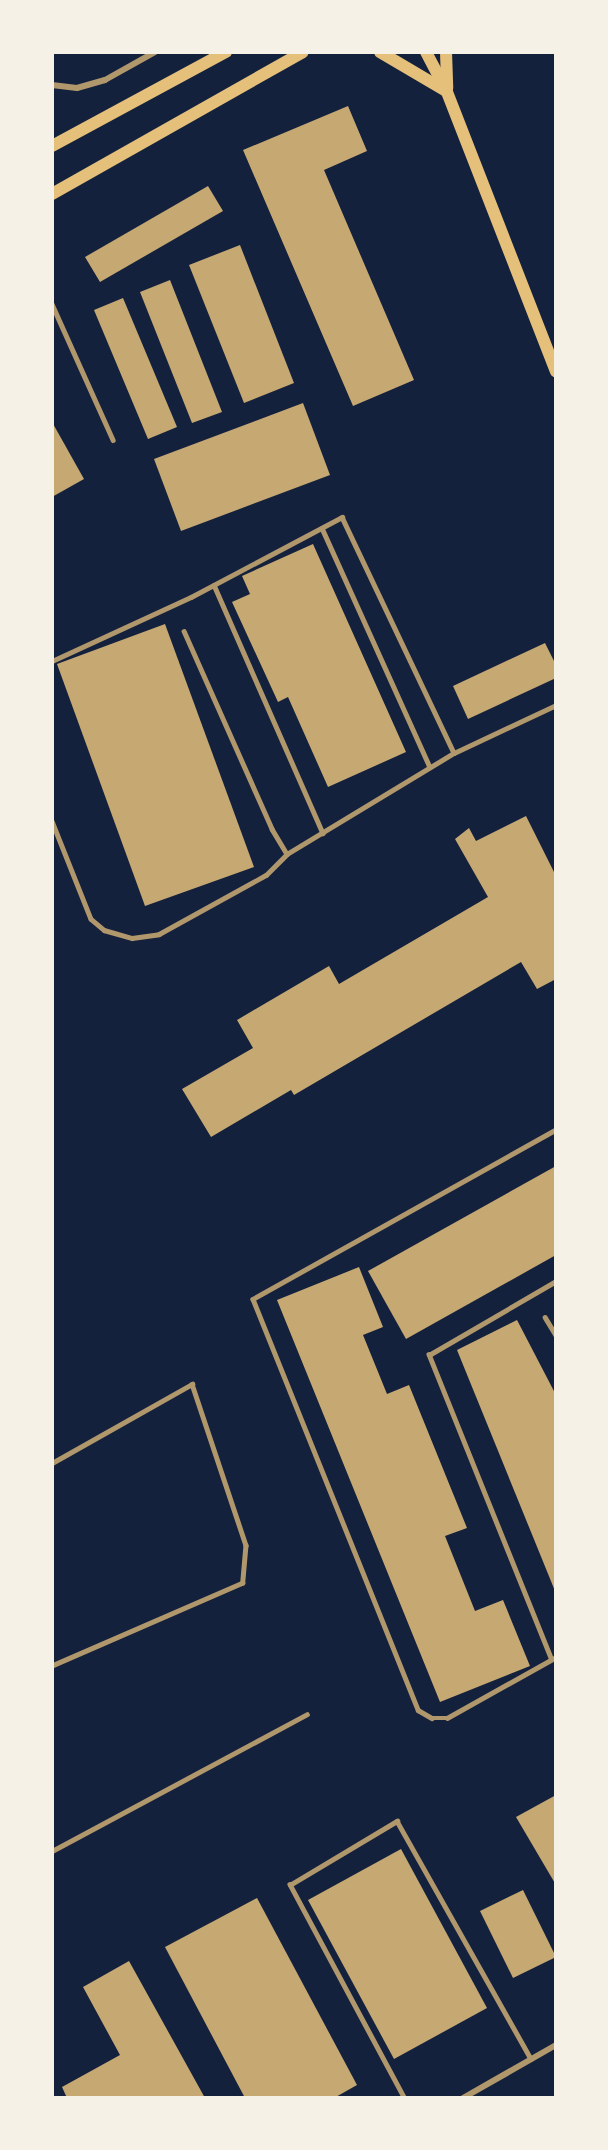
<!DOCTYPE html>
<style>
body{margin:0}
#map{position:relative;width:608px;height:2150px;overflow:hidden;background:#14213d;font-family:Literata,serif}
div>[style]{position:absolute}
.building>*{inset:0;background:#c6a872}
.service>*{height:4.5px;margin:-2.25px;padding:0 2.25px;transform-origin:2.25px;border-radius:2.25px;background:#b1986c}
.minor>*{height:6px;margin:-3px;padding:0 3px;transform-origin:3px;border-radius:3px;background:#b1986c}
.secondary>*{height:12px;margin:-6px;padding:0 6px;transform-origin:6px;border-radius:6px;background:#e5c07b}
span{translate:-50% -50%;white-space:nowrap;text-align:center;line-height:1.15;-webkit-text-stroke:6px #f6f1e7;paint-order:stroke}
.frame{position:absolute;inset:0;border:54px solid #f6f1e7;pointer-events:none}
</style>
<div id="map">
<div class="building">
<i style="clip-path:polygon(348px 106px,367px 151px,324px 170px,414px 380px,353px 406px,243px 150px)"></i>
<i style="clip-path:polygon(208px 186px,223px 211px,100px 282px,85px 257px)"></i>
<i style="clip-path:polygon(240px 245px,294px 383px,244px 403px,189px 265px)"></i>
<i style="clip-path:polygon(170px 280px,222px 412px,192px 423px,140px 292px)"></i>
<i style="clip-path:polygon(123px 298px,177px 427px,148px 439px,94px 310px)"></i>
<i style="clip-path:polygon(303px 403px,330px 475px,181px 531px,154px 459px)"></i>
<i style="clip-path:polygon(52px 422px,84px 479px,52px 497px)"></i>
<i style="clip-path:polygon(313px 544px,406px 752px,328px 787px,288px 697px,278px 702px,232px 602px,250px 594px,242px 576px)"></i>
<i style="clip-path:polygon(165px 624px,254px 867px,145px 906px,57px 664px)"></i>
<i style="clip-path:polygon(545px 643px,556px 665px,556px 678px,468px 719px,453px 686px)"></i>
<i style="clip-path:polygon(526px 816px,556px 876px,556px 979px,537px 989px,521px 962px,294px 1095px,291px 1090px,211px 1137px,182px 1089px,253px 1048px,237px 1020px,329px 966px,339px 984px,488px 897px,455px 839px,469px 828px,476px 841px)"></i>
<i style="clip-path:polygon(556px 1166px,556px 1255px,406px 1339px,368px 1271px)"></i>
<i style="clip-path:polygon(359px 1267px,383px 1327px,363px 1335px,387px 1394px,409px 1385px,467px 1528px,445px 1536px,475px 1611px,503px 1600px,530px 1666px,440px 1702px,277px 1300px)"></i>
<i style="clip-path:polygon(517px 1320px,556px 1395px,555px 1591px,457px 1350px)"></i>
<i style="clip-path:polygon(556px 1795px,556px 1885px,516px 1817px)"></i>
<i style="clip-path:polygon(401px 1849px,487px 2008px,394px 2059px,308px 1900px)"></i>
<i style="clip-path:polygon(523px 1890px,556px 1957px,513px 1978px,480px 1911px)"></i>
<i style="clip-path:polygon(257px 1898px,357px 2085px,334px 2098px,245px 2098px,165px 1947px)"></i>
<i style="clip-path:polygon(129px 1961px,205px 2098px,67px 2098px,62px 2087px,120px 2055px,83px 1987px)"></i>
</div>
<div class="service">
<i style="left:52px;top:304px;width:149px;rotate:65.8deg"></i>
<i style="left:322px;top:528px;width:262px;rotate:65.7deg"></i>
<i style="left:214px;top:585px;width:271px;rotate:66.3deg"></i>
<i style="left:184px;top:631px;width:217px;rotate:66deg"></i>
<i style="left:272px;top:829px;width:29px;rotate:59deg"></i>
<i style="left:52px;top:661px;width:153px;rotate:-24.7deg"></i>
<i style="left:191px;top:597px;width:171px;rotate:-27.9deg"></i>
<i style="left:342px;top:517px;width:261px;rotate:64.6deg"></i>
<i style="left:52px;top:821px;width:105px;rotate:68.3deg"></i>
<i style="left:91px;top:919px;width:17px;rotate:40deg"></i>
<i style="left:104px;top:930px;width:29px;rotate:16deg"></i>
<i style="left:132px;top:938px;width:27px;rotate:-8deg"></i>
<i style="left:159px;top:934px;width:122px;rotate:-28.9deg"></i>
<i style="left:266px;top:875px;width:30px;rotate:-45deg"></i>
<i style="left:287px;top:854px;width:195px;rotate:-31.2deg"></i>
<i style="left:454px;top:753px;width:113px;rotate:-25.2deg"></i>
<i style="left:556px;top:1130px;width:347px;rotate:150.8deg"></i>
<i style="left:253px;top:1299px;width:443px;rotate:68.1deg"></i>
<i style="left:418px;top:1710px;width:16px;rotate:30deg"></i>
<i style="left:432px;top:1718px;width:15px"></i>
<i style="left:447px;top:1718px;width:125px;rotate:-29.2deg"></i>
<i style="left:545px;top:1317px;width:21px;rotate:59deg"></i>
<i style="left:52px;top:1463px;width:161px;rotate:-29.4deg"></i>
<i style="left:192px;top:1384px;width:170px;rotate:71.5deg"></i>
<i style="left:246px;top:1545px;width:38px;rotate:95deg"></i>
<i style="left:243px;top:1583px;width:208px;rotate:156.5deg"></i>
<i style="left:551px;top:1659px;width:328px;rotate:-111.9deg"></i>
<i style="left:429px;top:1355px;width:147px;rotate:-30.2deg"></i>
<i style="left:52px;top:1851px;width:289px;rotate:-28.2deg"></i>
<i style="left:404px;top:2098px;width:242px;rotate:-118.2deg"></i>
<i style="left:290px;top:1885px;width:125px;rotate:-30.9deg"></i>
<i style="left:397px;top:1821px;width:273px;rotate:60.6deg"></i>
</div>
<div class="minor">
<i style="left:52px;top:85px;width:25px;rotate:7deg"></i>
<i style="left:77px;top:88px;width:29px;rotate:-16deg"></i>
<i style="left:105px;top:80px;width:57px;rotate:-29.2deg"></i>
<i style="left:463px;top:2098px;width:107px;rotate:-29.7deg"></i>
</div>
<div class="secondary">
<i style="left:380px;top:52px;width:77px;rotate:30.6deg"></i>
<i style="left:426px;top:52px;width:45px;rotate:62.3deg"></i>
<i style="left:447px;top:92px;width:300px;rotate:68.7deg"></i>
<i style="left:446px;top:52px;width:36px;rotate:88deg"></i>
<i style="left:52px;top:146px;width:198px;rotate:-28.4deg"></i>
<i style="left:52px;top:194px;width:288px;rotate:-29.5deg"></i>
</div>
<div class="frame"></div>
</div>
